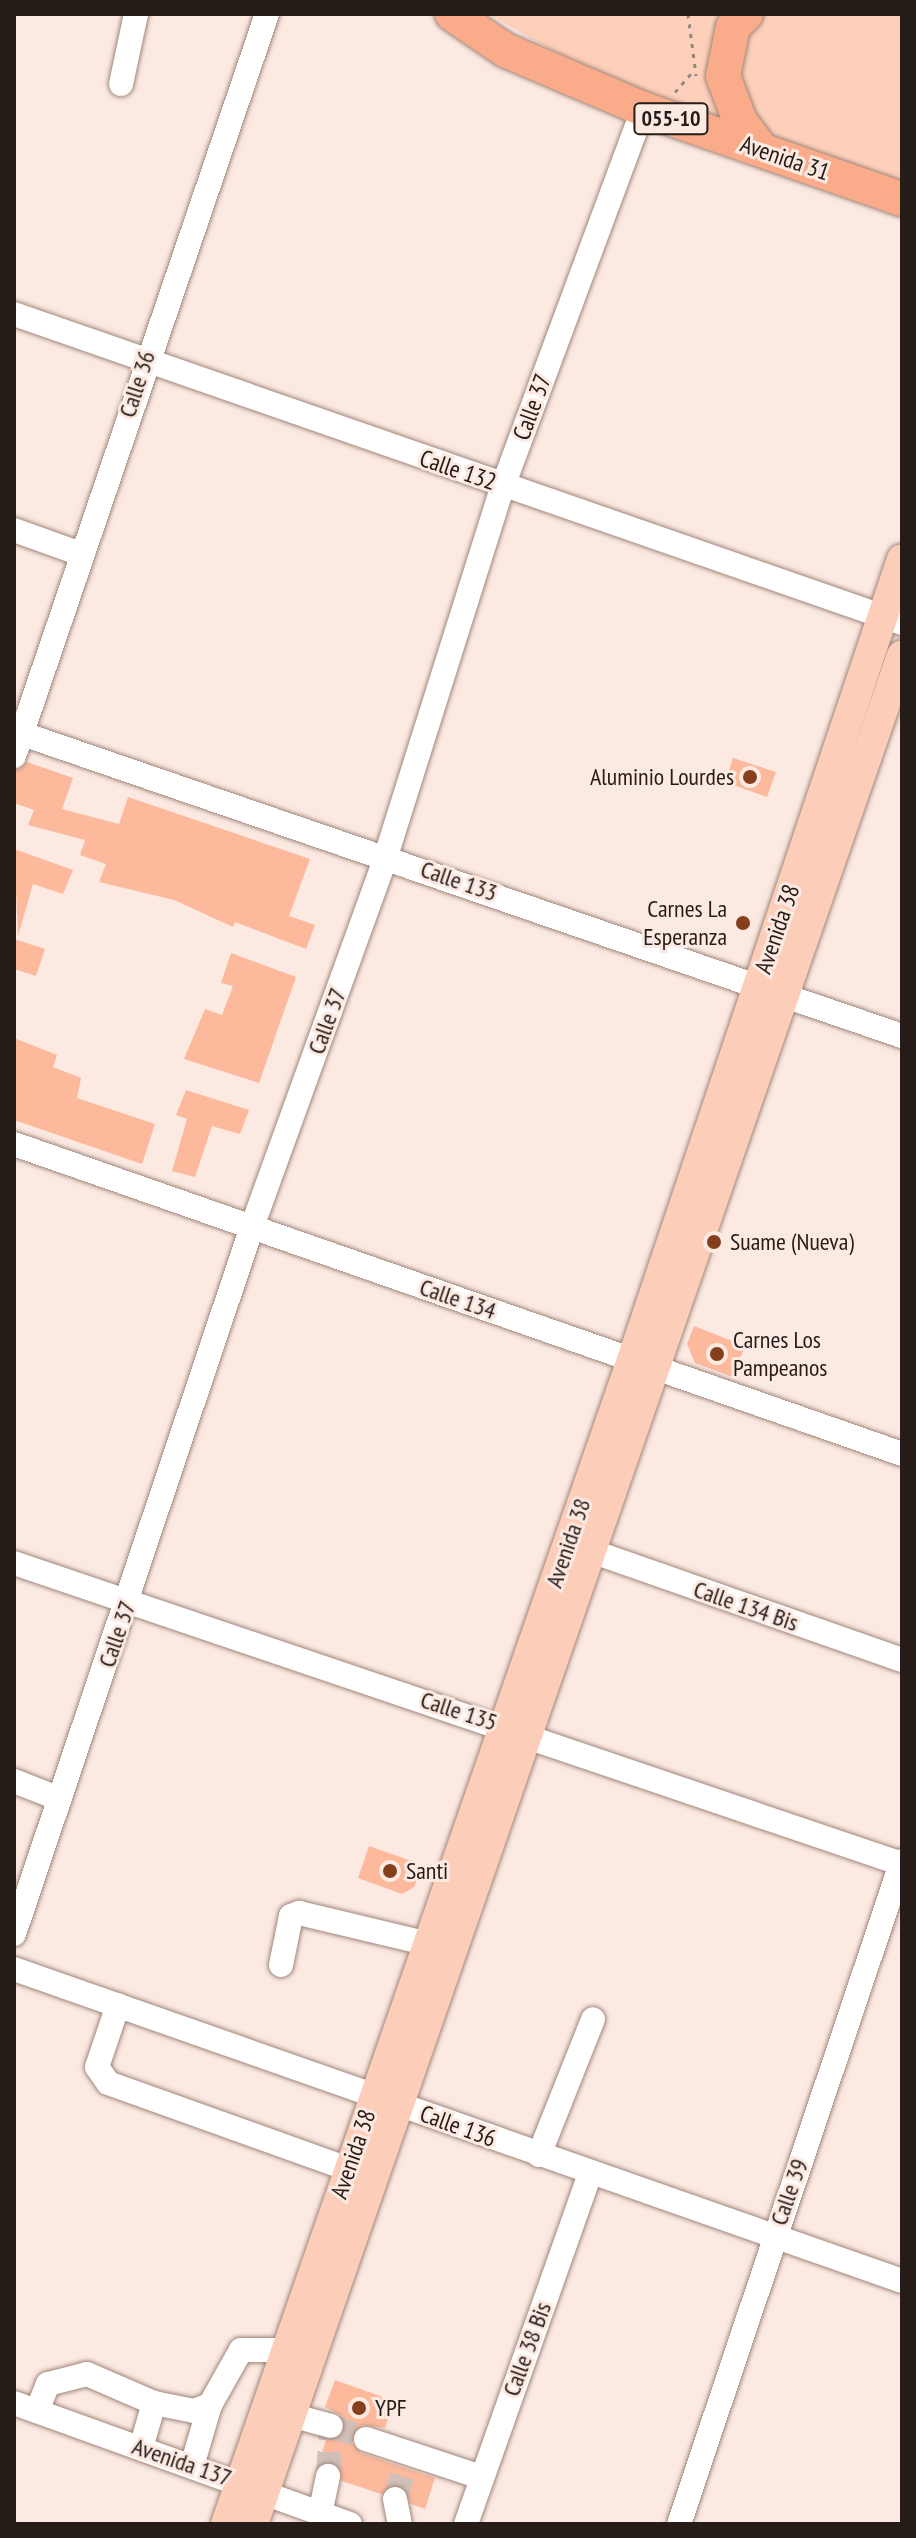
<!DOCTYPE html>
<style>
body{margin:0}
#map{position:relative;width:916px;height:2538px;overflow:hidden;background:#fbe9e2;font-family:"PT Sans Narrow",sans-serif}
div>[style]{position:absolute}
.green>*{inset:0;background:#fed0bc}
.building>*{inset:0;background:#fcb99c}
.minor-tunnel>*{height:24px;margin-top:-12px;transform-origin:0;background:repeating-linear-gradient(90deg,#d0c0b9 0 24px,transparent 0 36px)}
.path>*{height:3px;margin-top:-1.5px;transform-origin:0;background:repeating-linear-gradient(90deg,#958781 0 4px,transparent 0 10px)}
.roads{filter:drop-shadow(0 0 2px #a0867a) drop-shadow(0 0 2px #a0867a)}
.minor>*{height:24px;margin:-12px;padding:0 12px;transform-origin:12px;border-radius:12px;background:#fff}
.major>*{height:30px;margin:-15px;padding:0 15px;transform-origin:15px;border-radius:15px;background:#fccdb8}
.highway>*{height:34px;margin:-17px;padding:0 17px;transform-origin:17px;border-radius:17px;background:#faab89}
.dots>*{width:22px;height:22px;translate:-50% -50%;box-sizing:border-box;border:4px solid #fbe9e2;border-radius:50%}
span{translate:-50% -50%;white-space:nowrap;text-align:center;line-height:1.15;-webkit-text-stroke:6px #fbe9e2;paint-order:stroke}
.shield-label span{padding:2px 6px;background:#fbe9e2;border:2px solid;border-radius:6px;-webkit-text-stroke-width:0}
.shield-label{font-size:22px;color:#251b17;font-weight:700}
.street-label{font-size:24px;color:#251b17}
.poi-label{font-size:24px;color:#251b17}
.right{translate:-100% -50%;text-align:right}
.left{translate:0 -50%;text-align:left}
.frame{position:absolute;inset:0;border:16px solid #251b17;pointer-events:none}
</style>
<div id="map">
<div class="green">
<i style="clip-path:polygon(489px 14px,732px 14px,728px 123px,586px 70px)"></i>
<i style="clip-path:polygon(757px 14px,902px 14px,902px 183px,788px 145px,755px 124px,735px 84px,739px 36px)"></i>
</div>
<div class="building">
<i style="clip-path:polygon(733px 758px,776px 772px,767px 797px,725px 782px)"></i>
<i style="clip-path:polygon(27px 762px,73px 778px,62px 809px,119px 824px,128px 797px,310px 859px,289px 916px,315px 925px,306px 949px,235px 922px,233px 927px,174px 900px,99px 882px,106px 864px,80px 855px,85px 840px,28px 825px,34px 810px,14px 803px,14px 771px)"></i>
<i style="clip-path:polygon(14px 849px,73px 870px,63px 894px,33px 884px,18px 936px)"></i>
<i style="clip-path:polygon(14px 939px,45px 949px,36px 976px,14px 969px)"></i>
<i style="clip-path:polygon(231px 953px,296px 977px,259px 1083px,184px 1059px,205px 1009px,222px 1015px,233px 986px,221px 983px)"></i>
<i style="clip-path:polygon(14px 1038px,57px 1055px,53px 1067px,81px 1078px,77px 1098px,155px 1124px,142px 1164px,14px 1120px)"></i>
<i style="clip-path:polygon(186px 1090px,249px 1110px,240px 1134px,212px 1126px,195px 1177px,172px 1171px,187px 1119px,176px 1115px)"></i>
<i style="clip-path:polygon(694px 1326px,745px 1346px,733px 1377px,695px 1363px,687px 1344px)"></i>
<i style="clip-path:polygon(369px 1846px,423px 1865px,414px 1887px,402px 1894px,358px 1878px)"></i>
<i style="clip-path:polygon(335px 2380px,394px 2401px,385px 2428px,362px 2425px,352px 2443px,361px 2453px,435px 2478px,425px 2509px,411px 2504px,400px 2485px,381px 2494px,342px 2481px,332px 2462px,318px 2465px,326px 2440px,346px 2429px,342px 2416px,325px 2407px)"></i>
</div>
<div class="minor-tunnel">
<i style="left:328px;top:2476px;width:50px;rotate:-86.6deg"></i>
<i style="left:331px;top:2426px;width:37px;rotate:20deg"></i>
<i style="left:395px;top:2499px;width:35px;rotate:-72deg"></i>
</div>
<div class="path">
<i style="left:688px;top:14px;width:62px;rotate:82.5deg"></i>
<i style="left:675px;top:92px;width:29px;rotate:-49deg"></i>
</div>
<div class="roads">
<div class="minor">
<i style="left:121px;top:84px;width:72px;rotate:-77.9deg"></i>
<i style="left:14px;top:314px;width:940px;rotate:19.19deg"></i>
<i style="left:14px;top:530px;width:71px;rotate:19.7deg"></i>
<i style="left:14px;top:731px;width:939px;rotate:18.96deg"></i>
<i style="left:14px;top:756px;width:784px;rotate:-71.17deg"></i>
<i style="left:14px;top:1144px;width:941px;rotate:19.24deg"></i>
<i style="left:591px;top:1551px;width:330px;rotate:19.3deg"></i>
<i style="left:14px;top:1563px;width:938px;rotate:18.72deg"></i>
<i style="left:14px;top:1781px;width:49px;rotate:21.4deg"></i>
<i style="left:14px;top:1934px;width:746px;rotate:-71.4deg"></i>
<i style="left:252px;top:1227px;width:394px;rotate:-70.1deg"></i>
<i style="left:386px;top:856px;width:388px;rotate:-72.5deg"></i>
<i style="left:503px;top:486px;width:402px;rotate:-69.6deg"></i>
<i style="left:281px;top:1965px;width:50px;rotate:-78.5deg"></i>
<i style="left:291px;top:1916px;width:9px;rotate:-21deg"></i>
<i style="left:299px;top:1913px;width:130px;rotate:13.4deg"></i>
<i style="left:14px;top:1969px;width:941px;rotate:19.36deg"></i>
<i style="left:118px;top:2005px;width:65px;rotate:108.7deg"></i>
<i style="left:97px;top:2067px;width:19px;rotate:55deg"></i>
<i style="left:108px;top:2083px;width:255px;rotate:19.7deg"></i>
<i style="left:539px;top:2155px;width:146px;rotate:-68.3deg"></i>
<i style="left:14px;top:2403px;width:357px;rotate:19.8deg"></i>
<i style="left:37px;top:2411px;width:29px;rotate:-68deg"></i>
<i style="left:48px;top:2384px;width:40px;rotate:-14.4deg"></i>
<i style="left:87px;top:2374px;width:73px;rotate:23.4deg"></i>
<i style="left:154px;top:2403px;width:41px;rotate:11.3deg"></i>
<i style="left:194px;top:2411px;width:17px;rotate:-21deg"></i>
<i style="left:210px;top:2405px;width:63px;rotate:-60.6deg"></i>
<i style="left:241px;top:2350px;width:45px"></i>
<i style="left:294px;top:2416px;width:38px;rotate:15deg"></i>
<i style="left:366px;top:2439px;width:121px;rotate:18.3deg"></i>
<i style="left:141px;top:2448px;width:47px;rotate:-73.9deg"></i>
<i style="left:192px;top:2466px;width:64px;rotate:-73.6deg"></i>
<i style="left:395px;top:2499px;width:25px;rotate:79deg"></i>
<i style="left:320px;top:2514px;width:39px;rotate:-78deg"></i>
<i style="left:466px;top:2524px;width:372px;rotate:-70.5deg"></i>
<i style="left:679px;top:2524px;width:699px;rotate:-71.41deg"></i>
</div>
<div class="major">
<i style="left:226px;top:2524px;width:1233px;rotate:-70.77deg"></i>
<i style="left:632px;top:1360px;width:845px;rotate:-71.37deg"></i>
<i style="left:253px;top:2524px;width:1978px;rotate:-70.85deg"></i>
</div>
<div class="highway">
<i style="left:452px;top:14px;width:64px;rotate:34.2deg"></i>
<i style="left:505px;top:50px;width:150px;rotate:23.1deg"></i>
<i style="left:643px;top:109px;width:274px;rotate:19.2deg"></i>
<i style="left:746px;top:14px;width:18px;rotate:135deg"></i>
<i style="left:733px;top:27px;width:50px;rotate:101.5deg"></i>
<i style="left:723px;top:76px;width:48px;rotate:69.3deg"></i>
<i style="left:740px;top:121px;width:35px;rotate:53deg"></i>
</div>
</div>
<div class="dots">
<i style="left:750px;top:777px;background:#863f1c"></i>
<i style="left:743px;top:923px;background:#863f1c"></i>
<i style="left:714px;top:1242px;background:#863f1c"></i>
<i style="left:717px;top:1354px;background:#863f1c"></i>
<i style="left:390px;top:1871px;background:#863f1c"></i>
<i style="left:359px;top:2408px;background:#863f1c"></i>
</div>
<div class="shield-label">
<span style="left:671px;top:119px">055-10</span>
</div>
<div class="street-label">
<span style="left:785px;top:158px;rotate:19deg">Avenida 31</span>
<span style="left:137px;top:384px;rotate:-72deg">Calle 36</span>
<span style="left:532px;top:407px;rotate:-70deg">Calle 37</span>
<span style="left:458px;top:470px;rotate:19deg">Calle 132</span>
<span style="left:459px;top:881px;rotate:19deg">Calle 133</span>
<span style="left:777px;top:929px;rotate:-71deg">Avenida 38</span>
<span style="left:327px;top:1021px;rotate:-70deg">Calle 37</span>
<span style="left:458px;top:1299px;rotate:19deg">Calle 134</span>
<span style="left:568px;top:1543px;rotate:-71deg">Avenida 38</span>
<span style="left:746px;top:1606px;rotate:19deg">Calle 134 Bis</span>
<span style="left:117px;top:1634px;rotate:-71deg">Calle 37</span>
<span style="left:459px;top:1711px;rotate:18deg">Calle 135</span>
<span style="left:458px;top:2126px;rotate:20deg">Calle 136</span>
<span style="left:353px;top:2154px;rotate:-71deg">Avenida 38</span>
<span style="left:789px;top:2192px;rotate:-71deg">Calle 39</span>
<span style="left:527px;top:2349px;rotate:-70deg">Calle 38 Bis</span>
<span style="left:182px;top:2462px;rotate:19deg">Avenida 137</span>
</div>
<div class="poi-label">
<span class="right" style="left:734px;top:777px">Aluminio Lourdes</span>
<span class="right" style="left:727px;top:923px">Carnes La<br>Esperanza</span>
<span class="left" style="left:730px;top:1242px">Suame (Nueva)</span>
<span class="left" style="left:733px;top:1354px">Carnes Los<br>Pampeanos</span>
<span class="left" style="left:406px;top:1871px">Santi</span>
<span class="left" style="left:375px;top:2408px">YPF</span>
</div>
<div class="frame"></div>
</div>
